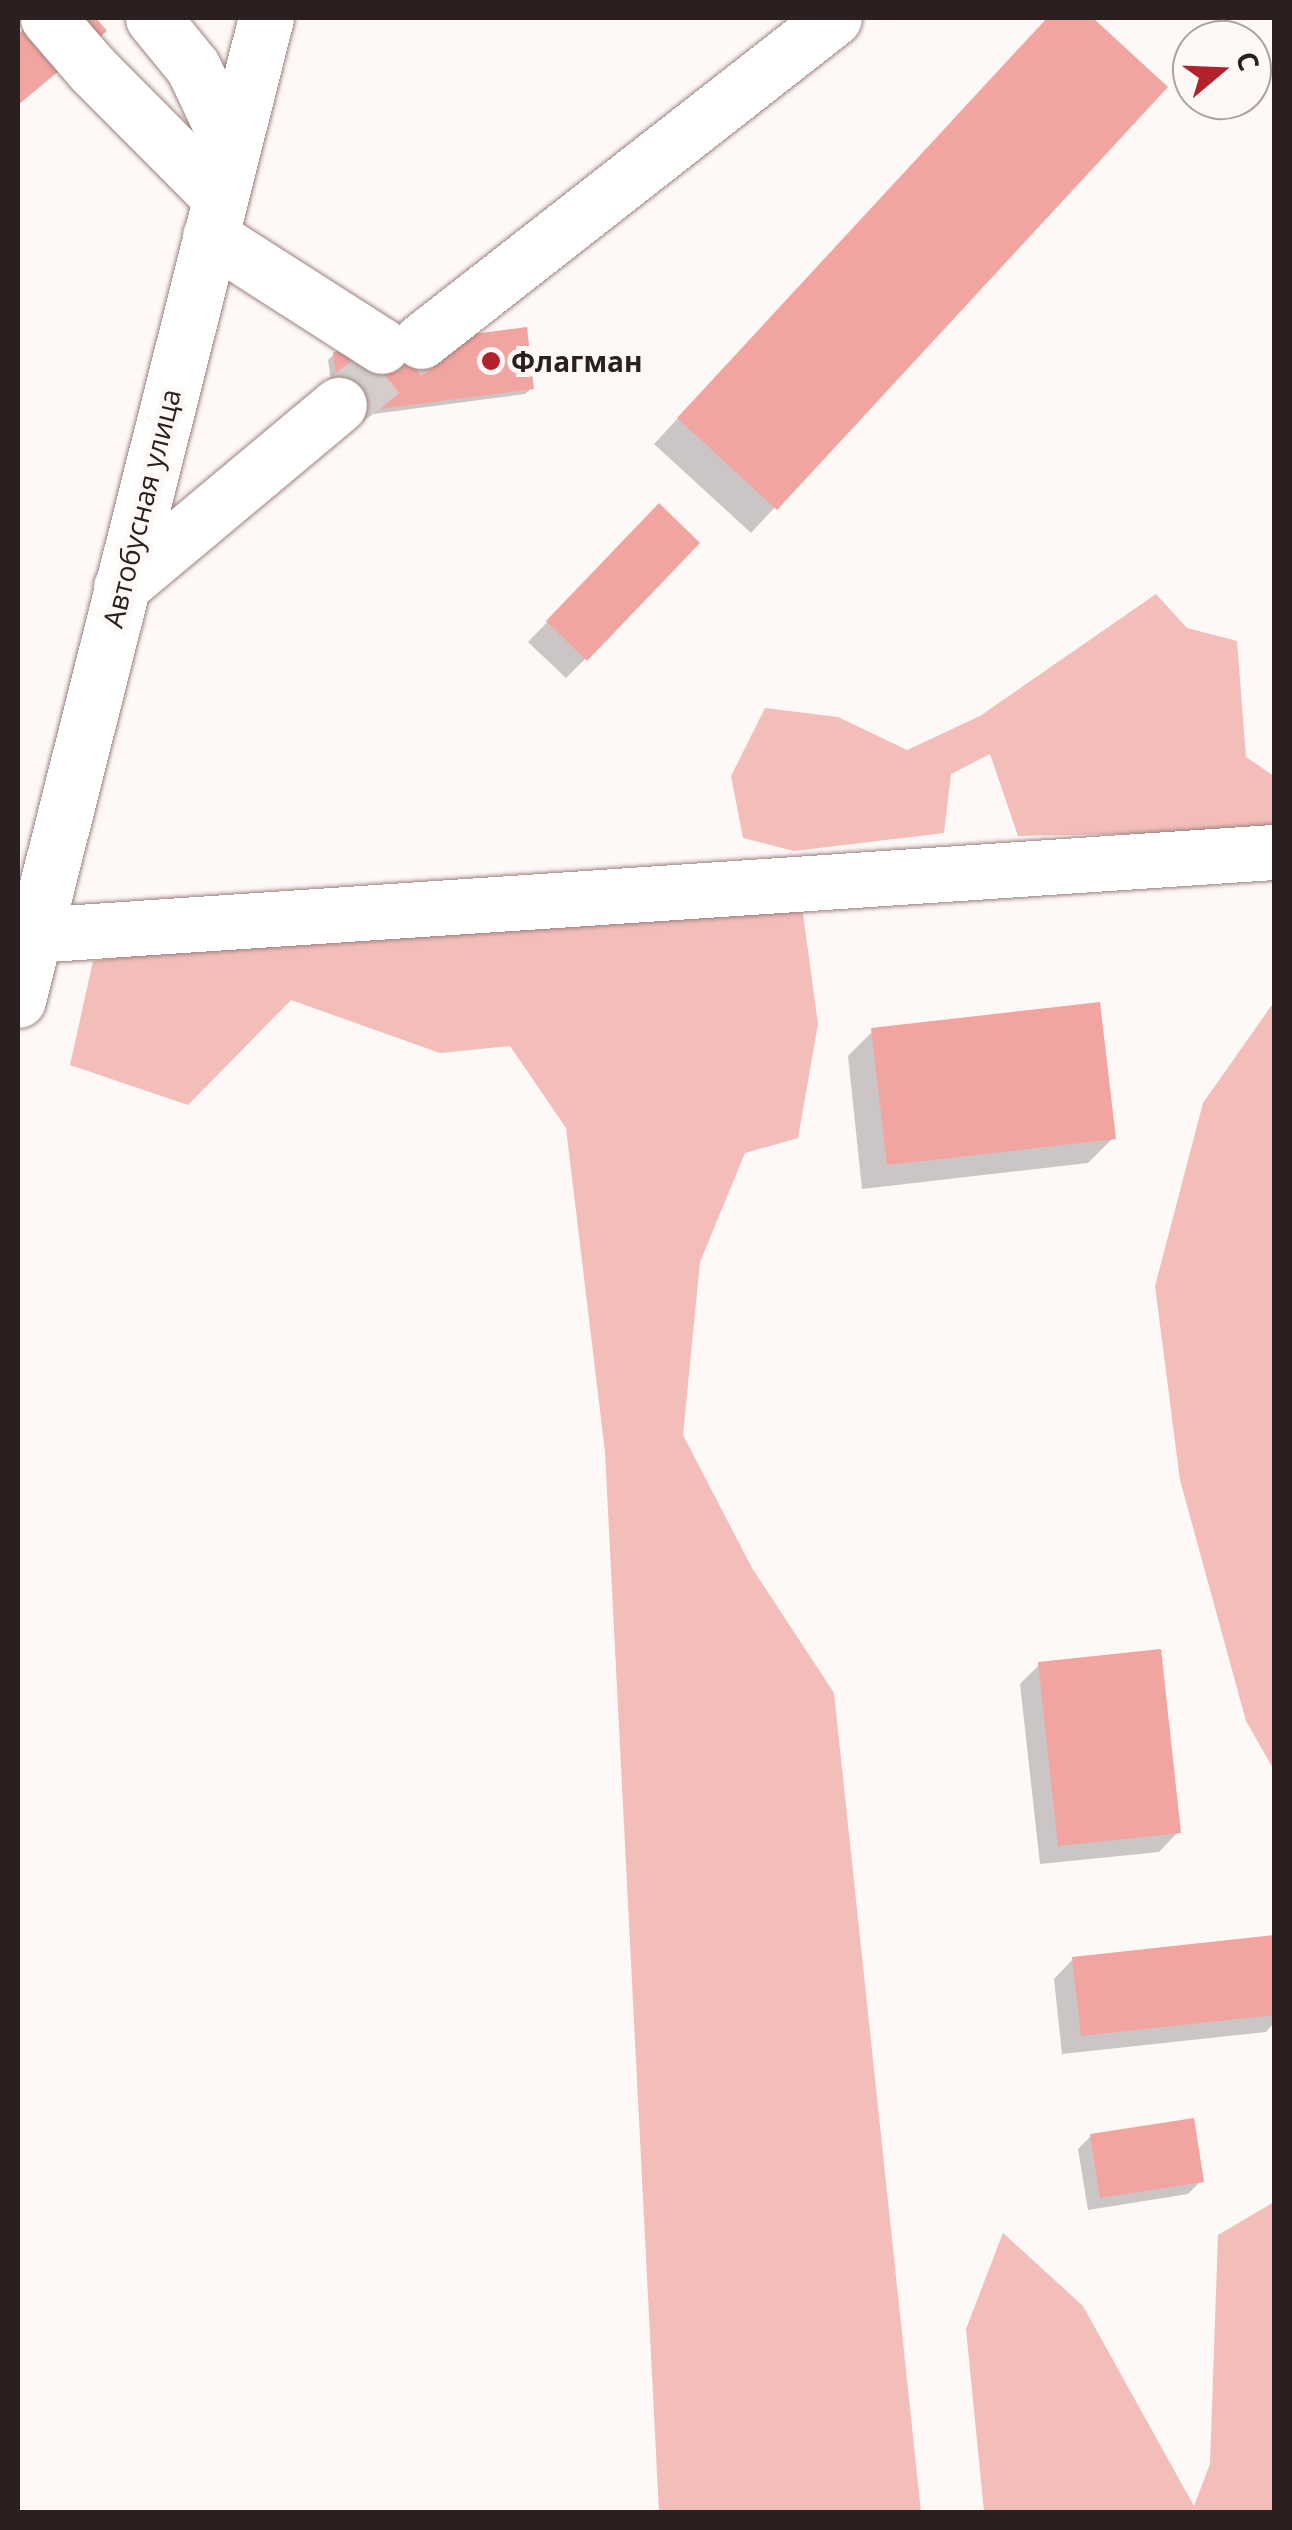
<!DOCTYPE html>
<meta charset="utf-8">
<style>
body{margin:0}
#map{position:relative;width:1292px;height:2530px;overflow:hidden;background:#fef8f7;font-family:"Open Sans",sans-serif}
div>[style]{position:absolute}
.green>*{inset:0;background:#f3bdba}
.shadow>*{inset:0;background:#0003}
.building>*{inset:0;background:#f2a4a0}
.minor-tunnel>*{height:55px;margin-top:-27.5px;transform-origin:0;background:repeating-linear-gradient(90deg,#d4cdcc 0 55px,transparent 0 83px)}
.roads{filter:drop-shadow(0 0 2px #9c817f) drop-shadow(0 0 2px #9c817f)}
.minor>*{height:55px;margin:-27.5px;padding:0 27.5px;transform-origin:27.5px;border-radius:27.5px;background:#fff}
.dots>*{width:28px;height:28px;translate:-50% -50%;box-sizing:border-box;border:5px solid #fef8f7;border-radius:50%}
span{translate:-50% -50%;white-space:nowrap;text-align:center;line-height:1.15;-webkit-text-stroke:10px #fef8f7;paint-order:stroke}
.poi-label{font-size:28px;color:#2b201f;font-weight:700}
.left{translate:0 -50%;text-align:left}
.street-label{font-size:28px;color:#2b201f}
.frame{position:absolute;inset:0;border:20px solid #2b201f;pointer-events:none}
.north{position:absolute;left:1172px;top:20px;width:100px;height:100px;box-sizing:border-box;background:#fef8f7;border:2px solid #aaa2a1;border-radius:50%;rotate:71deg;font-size:28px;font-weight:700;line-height:40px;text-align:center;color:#2b201f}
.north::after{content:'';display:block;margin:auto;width:35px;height:45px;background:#b3212d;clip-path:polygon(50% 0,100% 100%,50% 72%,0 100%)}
</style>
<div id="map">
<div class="green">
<i style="clip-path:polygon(1156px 594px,1187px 628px,1237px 641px,1246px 757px,1274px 776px,1274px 831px,1018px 836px,990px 754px,951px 774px,944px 833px,794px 851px,743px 838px,731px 776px,765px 708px,838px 717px,907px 750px,980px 716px)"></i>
<i style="clip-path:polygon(802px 907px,818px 1024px,798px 1138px,745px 1153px,700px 1262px,683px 1435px,752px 1568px,834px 1693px,921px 2512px,659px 2512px,605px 1452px,566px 1128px,510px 1046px,440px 1053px,291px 1000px,188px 1105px,70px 1065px,93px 961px,305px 932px)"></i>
<i style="clip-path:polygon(1274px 1002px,1274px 1770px,1246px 1721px,1180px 1480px,1155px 1286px,1203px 1103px)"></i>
<i style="clip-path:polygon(1274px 2202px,1274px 2512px,984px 2512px,966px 2329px,1003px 2233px,1083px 2306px,1194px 2506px,1210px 2464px,1218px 2235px)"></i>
</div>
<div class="shadow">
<i style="clip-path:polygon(1048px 18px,1089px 18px,1165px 87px,751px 533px,654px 444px)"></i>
<i style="clip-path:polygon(334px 354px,531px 389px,525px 394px,336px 419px,328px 360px)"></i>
<i style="clip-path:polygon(640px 526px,585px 659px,566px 678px,528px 642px)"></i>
<i style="clip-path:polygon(873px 1031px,1113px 1138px,1088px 1163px,862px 1189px,848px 1056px)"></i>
<i style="clip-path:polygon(1039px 1665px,1178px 1832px,1159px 1852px,1040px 1864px,1020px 1684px)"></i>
<i style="clip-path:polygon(1274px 1937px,1274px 2023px,1266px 2032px,1062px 2054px,1054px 1979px,1073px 1959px)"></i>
<i style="clip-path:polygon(1091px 2136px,1201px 2181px,1188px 2194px,1088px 2210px,1078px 2149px)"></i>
</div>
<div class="building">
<i style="clip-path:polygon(38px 18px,96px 18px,107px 31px,18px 105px,18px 34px)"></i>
<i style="clip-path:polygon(1047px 18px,1093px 18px,1168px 87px,777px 510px,677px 418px)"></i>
<i style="clip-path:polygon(527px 327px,534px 389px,341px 414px,333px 352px)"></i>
<i style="clip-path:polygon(659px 503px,700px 543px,587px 661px,546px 621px)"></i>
<i style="clip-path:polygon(1100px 1002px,1116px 1139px,887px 1165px,871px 1028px)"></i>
<i style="clip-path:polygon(1161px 1649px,1181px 1833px,1058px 1846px,1038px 1662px)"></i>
<i style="clip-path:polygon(1274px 1935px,1274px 2015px,1081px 2036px,1072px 1957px)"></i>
<i style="clip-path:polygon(1194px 2118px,1204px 2182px,1100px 2198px,1090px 2134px)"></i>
</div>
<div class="minor-tunnel">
<i style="left:339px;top:405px;width:104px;rotate:-38deg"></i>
</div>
<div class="roads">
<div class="minor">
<i style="left:48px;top:18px;width:67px;rotate:49.2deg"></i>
<i style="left:92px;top:69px;width:182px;rotate:45.2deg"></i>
<i style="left:153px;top:18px;width:63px;rotate:50.8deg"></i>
<i style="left:193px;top:67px;width:92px;rotate:64.8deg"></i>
<i style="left:210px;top:236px;width:204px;rotate:32.6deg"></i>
<i style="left:421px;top:341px;width:524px;rotate:-38.03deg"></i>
<i style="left:121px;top:587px;width:284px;rotate:-39.9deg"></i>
<i style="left:33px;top:935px;width:1244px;rotate:-3.83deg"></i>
<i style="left:18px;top:1000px;width:1013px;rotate:-75.83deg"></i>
</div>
</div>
<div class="dots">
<i style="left:491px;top:361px;background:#b3212d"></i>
</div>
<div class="poi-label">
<span class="left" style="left:511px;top:361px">Флагман</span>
</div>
<div class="street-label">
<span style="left:141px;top:508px;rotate:-76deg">Автобусная улица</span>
</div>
<div class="frame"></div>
<div class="north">С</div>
</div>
